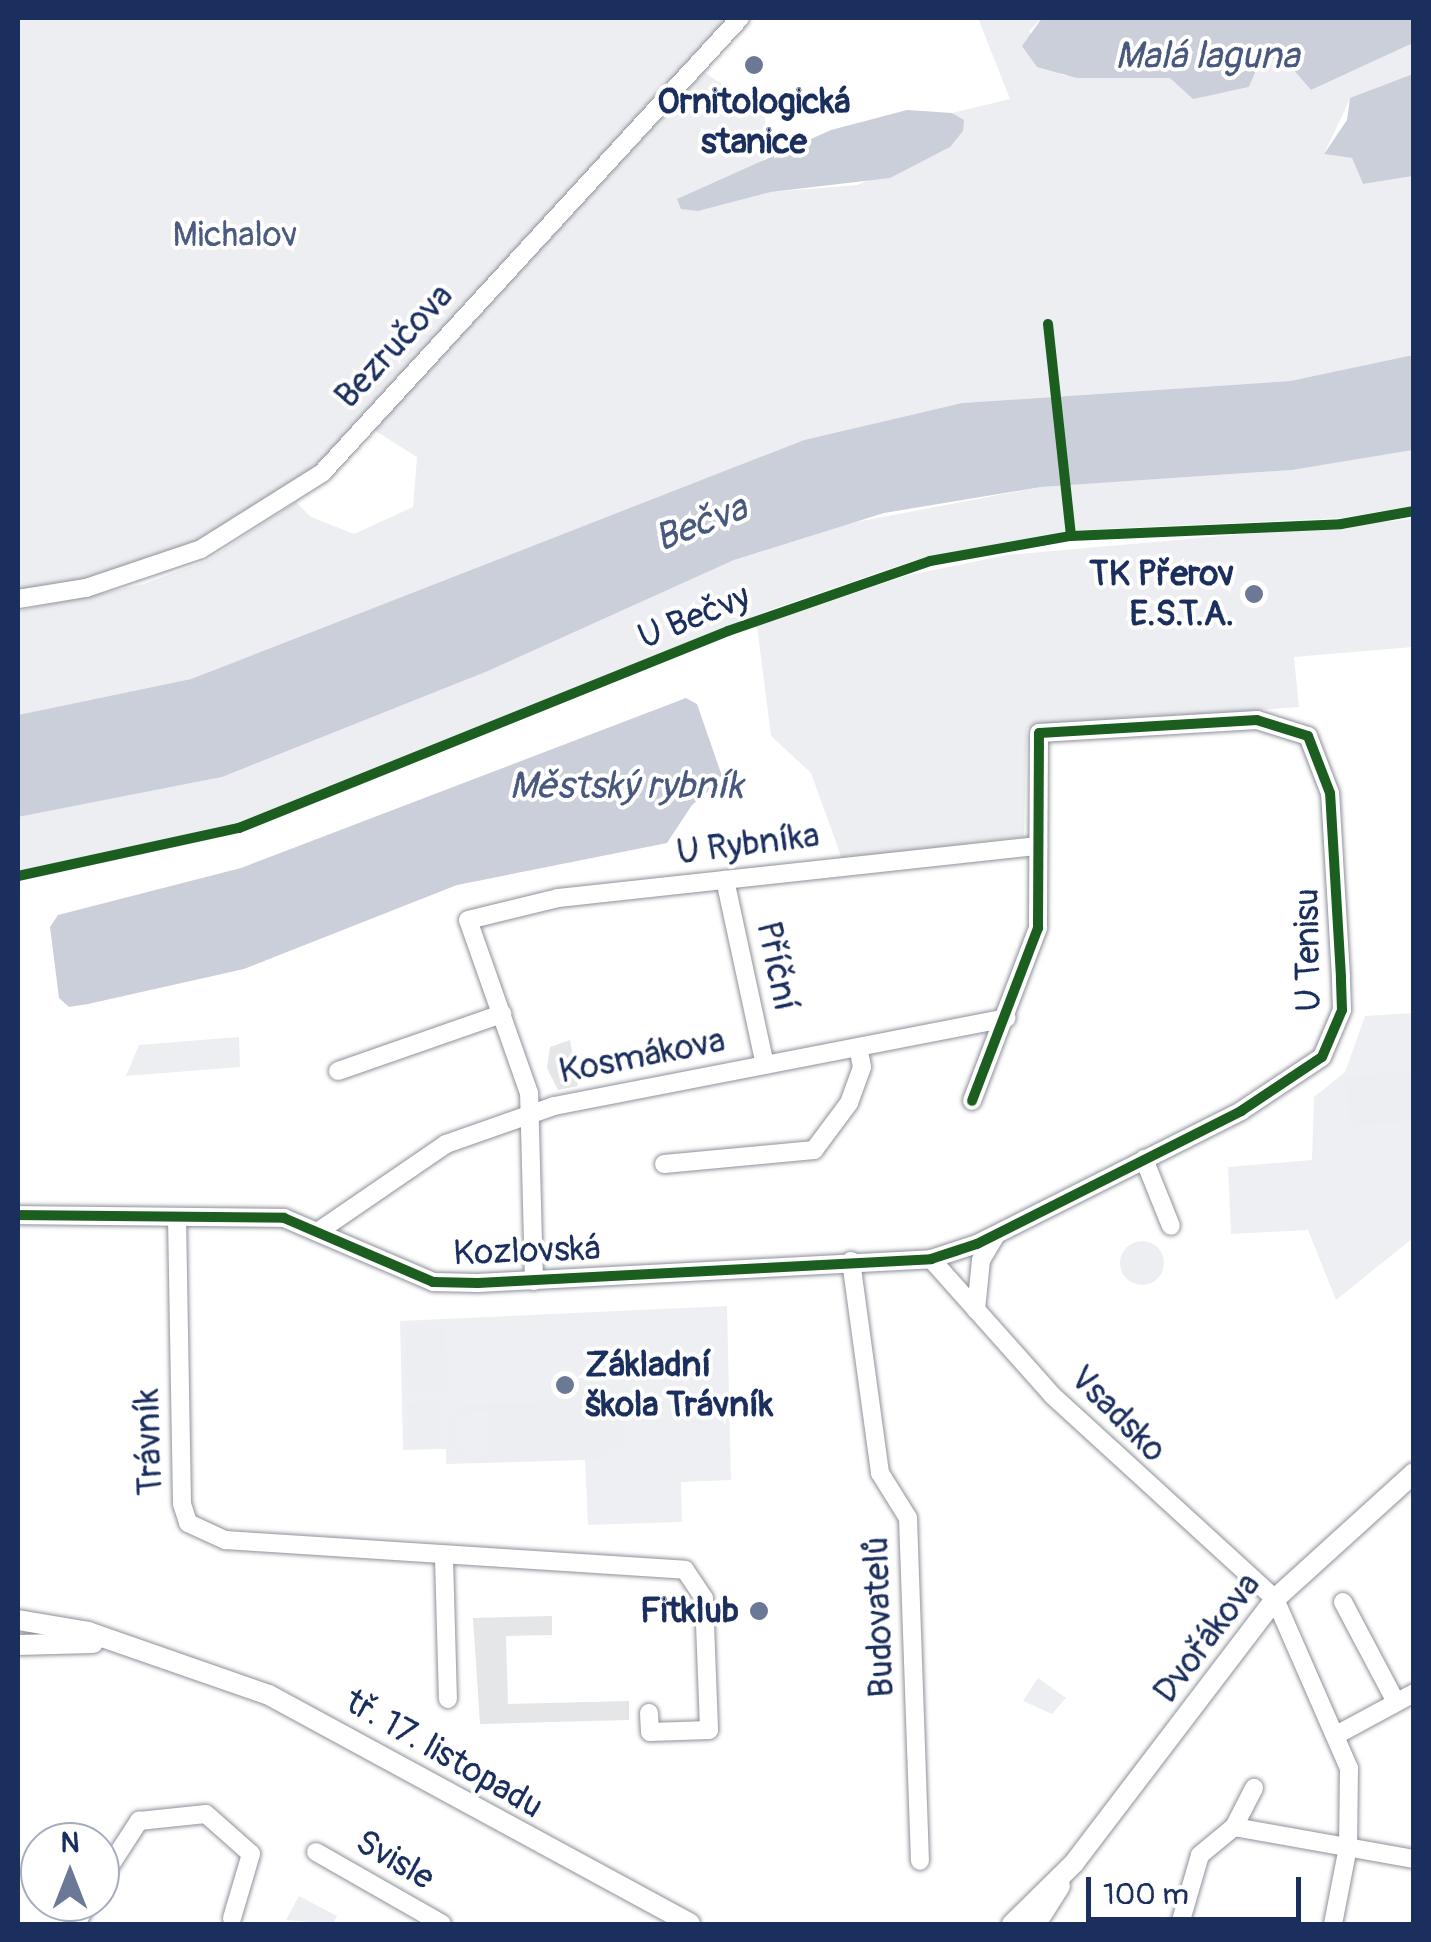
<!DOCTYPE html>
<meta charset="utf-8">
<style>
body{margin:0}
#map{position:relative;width:1431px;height:1942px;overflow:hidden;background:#fff;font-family:Pangolin,sans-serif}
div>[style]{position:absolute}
.built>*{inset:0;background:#edeff3}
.green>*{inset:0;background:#edeef2}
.round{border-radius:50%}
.water>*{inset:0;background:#cbcfda}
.building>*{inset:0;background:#e5e6e8}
.roads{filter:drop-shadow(0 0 2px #8e929a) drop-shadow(0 0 2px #8e929a)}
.minor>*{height:18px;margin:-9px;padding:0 9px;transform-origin:9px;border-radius:9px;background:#fff}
.major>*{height:20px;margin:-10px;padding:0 10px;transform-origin:10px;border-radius:10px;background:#fff}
.cycleway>*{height:10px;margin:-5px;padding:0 5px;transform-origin:5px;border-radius:5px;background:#1b5e20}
.dots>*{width:28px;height:28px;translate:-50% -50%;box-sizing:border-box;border:5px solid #fff;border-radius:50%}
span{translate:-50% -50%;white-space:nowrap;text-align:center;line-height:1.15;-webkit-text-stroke:8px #fff;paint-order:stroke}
.poi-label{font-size:35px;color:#1b2f5e;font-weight:700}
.right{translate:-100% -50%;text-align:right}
.left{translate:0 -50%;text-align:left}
.park-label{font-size:35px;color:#4c5c80}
.street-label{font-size:35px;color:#1b2f5e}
.water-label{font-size:38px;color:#49597e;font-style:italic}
.frame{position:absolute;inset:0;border:20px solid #1b2f5e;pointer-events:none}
.north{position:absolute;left:20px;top:1822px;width:100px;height:100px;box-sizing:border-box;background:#fff;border:2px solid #a4acbf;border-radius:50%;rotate:0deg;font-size:28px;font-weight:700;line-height:40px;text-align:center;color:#1b2f5e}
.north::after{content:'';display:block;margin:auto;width:35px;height:45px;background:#6b7896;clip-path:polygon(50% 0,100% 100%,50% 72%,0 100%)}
.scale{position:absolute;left:1086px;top:1877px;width:215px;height:45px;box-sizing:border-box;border:5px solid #1b2f5e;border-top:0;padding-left:12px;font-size:30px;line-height:35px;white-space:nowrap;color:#1b2f5e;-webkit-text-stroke:8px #fff;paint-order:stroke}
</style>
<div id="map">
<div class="built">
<i style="clip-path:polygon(1413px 1013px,1413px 1238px,1336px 1300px,1308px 1230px,1231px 1234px,1228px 1167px,1312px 1160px,1314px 1097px,1345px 1072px,1365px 1016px)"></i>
<i style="clip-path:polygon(727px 1306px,731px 1480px,681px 1482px,682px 1522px,588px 1525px,585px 1460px,446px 1464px,446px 1449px,403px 1450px,400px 1321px)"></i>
</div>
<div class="green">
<i style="clip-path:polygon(18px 18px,728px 18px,328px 458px,222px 535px,84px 584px,18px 594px)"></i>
<i style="clip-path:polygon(978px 18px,1042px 18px,1029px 31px,1062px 75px,1171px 78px,1227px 92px,1249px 87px,1263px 54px,1291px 67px,1311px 90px,1413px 43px,1413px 74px,1350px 99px,1324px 154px,1352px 158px,1363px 184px,1413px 176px,1413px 355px,1290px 381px,962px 403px,804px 440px,191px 679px,18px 715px,18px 611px,144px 584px,208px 560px,296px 502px,311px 517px,354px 534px,413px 507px,417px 457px,374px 430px,704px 72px,764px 113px,769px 155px,697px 211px,771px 192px,857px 185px,950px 147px,964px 120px,952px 113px,1010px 99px)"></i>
<i style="clip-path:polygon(1413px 450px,1413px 506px,1342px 518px,1081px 530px,913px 561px,775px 608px,239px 824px,18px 871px,18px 817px,222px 777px,488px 671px,734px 560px,840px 525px,1041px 487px,1292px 470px)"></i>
<i style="clip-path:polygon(1413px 519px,1413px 647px,1294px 657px,1299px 707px,1027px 728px,1024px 837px,842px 859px,811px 773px,771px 736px,757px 626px,905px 576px,1007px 555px)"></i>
<i style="clip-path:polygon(239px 1037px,240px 1067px,126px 1076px,139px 1045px)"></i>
<i style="clip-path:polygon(1413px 1072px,1413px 1121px,1350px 1126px,1346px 1077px)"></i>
<i class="round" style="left:1120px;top:1241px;width:44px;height:44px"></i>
<i style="clip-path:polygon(406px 1326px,445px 1326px,446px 1390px,407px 1390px)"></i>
<i style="clip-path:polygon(evenodd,626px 1399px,625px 1440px,604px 1458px,472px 1463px,454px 1454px,448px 1439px,451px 1417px,465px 1405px,626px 1399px,470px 1412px,489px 1412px,490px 1455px,468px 1454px,457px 1442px,457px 1422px,470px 1412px)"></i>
<i style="clip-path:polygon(439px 1402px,440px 1448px,409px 1449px,408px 1403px)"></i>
<i style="clip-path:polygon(1038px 1678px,1066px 1698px,1052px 1714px,1023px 1701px)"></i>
<i style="clip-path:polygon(299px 1896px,337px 1916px,333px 1924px,286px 1920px)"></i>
</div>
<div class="water">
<i style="clip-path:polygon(1042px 18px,1413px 18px,1413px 43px,1311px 90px,1291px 67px,1263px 54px,1249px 87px,1193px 99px,1170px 78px,1077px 78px,1037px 67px,1022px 46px)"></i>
<i style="clip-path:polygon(1413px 74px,1413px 176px,1363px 184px,1352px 158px,1324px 154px,1347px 120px,1350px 98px)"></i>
<i style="clip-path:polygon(907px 110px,952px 113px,964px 120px,963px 131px,950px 147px,890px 178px,771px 192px,698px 211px,681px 209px,677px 199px,831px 130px)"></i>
<i style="clip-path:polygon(1413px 355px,1413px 450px,1292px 470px,1041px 487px,884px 513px,734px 560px,488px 671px,222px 777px,18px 817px,18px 715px,191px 679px,804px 440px,962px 403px,1290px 381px)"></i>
<i style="clip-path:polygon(686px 698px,697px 704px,723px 779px,692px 805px,667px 843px,457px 885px,244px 969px,88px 1004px,69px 1007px,59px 998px,50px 927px,58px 915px,241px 868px)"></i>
</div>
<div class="building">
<i style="clip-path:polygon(570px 1040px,578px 1086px,558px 1090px,547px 1068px,550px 1047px)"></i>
<i style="clip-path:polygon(552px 1616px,552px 1635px,506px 1636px,508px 1704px,629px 1701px,629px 1720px,480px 1724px,473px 1618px)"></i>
</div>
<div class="roads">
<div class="minor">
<i style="left:18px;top:599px;width:69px;rotate:-9.2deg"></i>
<i style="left:86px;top:588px;width:121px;rotate:-18.7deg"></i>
<i style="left:201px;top:549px;width:143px;rotate:-32.1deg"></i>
<i style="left:322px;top:473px;width:618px;rotate:-47.43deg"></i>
<i style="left:725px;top:880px;width:189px;rotate:77.8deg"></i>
<i style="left:338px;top:1071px;width:174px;rotate:-19.2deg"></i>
<i style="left:1144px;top:1159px;width:72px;rotate:68.1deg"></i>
<i style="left:664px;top:1164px;width:151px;rotate:-5.3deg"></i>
<i style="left:814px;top:1150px;width:59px;rotate:-53.3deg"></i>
<i style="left:849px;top:1103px;width:38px;rotate:-70deg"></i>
<i style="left:862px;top:1067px;width:20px;rotate:-101deg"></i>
<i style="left:18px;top:1215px;width:266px;rotate:0.6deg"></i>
<i style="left:284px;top:1218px;width:162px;rotate:23.2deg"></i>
<i style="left:433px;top:1282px;width:45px;rotate:1.3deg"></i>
<i style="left:478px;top:1283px;width:454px;rotate:-3deg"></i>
<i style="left:931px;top:1259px;width:48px;rotate:-18.1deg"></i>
<i style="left:977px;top:1244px;width:296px;rotate:-26.7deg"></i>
<i style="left:1241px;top:1111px;width:97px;rotate:-33.7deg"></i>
<i style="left:1322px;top:1057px;width:51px;rotate:-66.9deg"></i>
<i style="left:1342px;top:1010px;width:33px;rotate:-92deg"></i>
<i style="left:1341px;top:977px;width:184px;rotate:-93.4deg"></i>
<i style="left:1330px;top:793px;width:61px;rotate:-111.1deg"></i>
<i style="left:1308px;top:736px;width:53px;rotate:-162.6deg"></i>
<i style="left:1257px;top:720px;width:218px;rotate:176.6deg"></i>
<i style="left:1039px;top:733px;width:195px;rotate:90.3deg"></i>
<i style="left:1038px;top:928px;width:185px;rotate:110.9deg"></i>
<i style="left:177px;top:1217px;width:287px;rotate:89deg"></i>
<i style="left:182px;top:1504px;width:20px;rotate:72deg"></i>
<i style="left:188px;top:1523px;width:41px;rotate:24.7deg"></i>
<i style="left:225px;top:1540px;width:461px;rotate:3.7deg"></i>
<i style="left:685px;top:1570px;width:34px;rotate:56deg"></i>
<i style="left:704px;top:1598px;width:132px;rotate:87.8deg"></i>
<i style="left:709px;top:1730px;width:59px;rotate:178.1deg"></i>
<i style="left:650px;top:1732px;width:19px;rotate:-93deg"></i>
<i style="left:319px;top:1231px;width:154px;rotate:-34.4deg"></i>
<i style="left:446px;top:1144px;width:114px;rotate:-19.4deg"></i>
<i style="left:554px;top:1106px;width:461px;rotate:-11deg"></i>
<i style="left:931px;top:1259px;width:183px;rotate:48.3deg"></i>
<i style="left:1053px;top:1396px;width:301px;rotate:42.4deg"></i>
<i style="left:1275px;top:1599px;width:184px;rotate:66.4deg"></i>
<i style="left:1349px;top:1768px;width:79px;rotate:90.7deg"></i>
<i style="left:1348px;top:1847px;width:78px;rotate:101deg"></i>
<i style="left:851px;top:1261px;width:214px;rotate:82.2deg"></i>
<i style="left:880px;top:1473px;width:53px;rotate:58.1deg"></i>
<i style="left:908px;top:1518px;width:343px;rotate:88deg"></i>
<i style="left:534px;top:1281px;width:188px;rotate:-91.5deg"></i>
<i style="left:529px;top:1093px;width:183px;rotate:-109.4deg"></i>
<i style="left:468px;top:920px;width:93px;rotate:-13.7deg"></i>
<i style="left:558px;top:898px;width:483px;rotate:-6.2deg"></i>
<i style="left:976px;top:1310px;width:50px;rotate:-84.3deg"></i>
<i style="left:981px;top:1260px;width:29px;rotate:-59deg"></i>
<i style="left:444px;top:1558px;width:141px;rotate:88.4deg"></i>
<i style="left:1343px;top:1602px;width:113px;rotate:62.1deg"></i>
<i style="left:1340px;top:1733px;width:84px;rotate:-28.4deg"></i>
<i style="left:1234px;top:1827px;width:44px;rotate:-62.9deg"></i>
<i style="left:316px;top:1852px;width:145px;rotate:29.7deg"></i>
<i style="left:100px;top:1881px;width:72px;rotate:-57deg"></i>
<i style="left:139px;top:1821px;width:67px;rotate:-6deg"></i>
<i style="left:206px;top:1814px;width:60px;rotate:41.6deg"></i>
<i style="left:251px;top:1854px;width:67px;rotate:106.5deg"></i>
<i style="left:76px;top:1924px;width:25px;rotate:-61deg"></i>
<i style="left:1180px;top:1924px;width:72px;rotate:-73.8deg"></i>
<i style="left:1200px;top:1855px;width:44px;rotate:-39.5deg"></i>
<i style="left:1234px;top:1827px;width:183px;rotate:10.1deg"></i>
</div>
<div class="major">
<i style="left:18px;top:1620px;width:71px;rotate:9.7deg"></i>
<i style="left:88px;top:1632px;width:192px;rotate:19.2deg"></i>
<i style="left:269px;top:1695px;width:479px;rotate:28.5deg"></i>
<i style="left:18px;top:1645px;width:75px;rotate:-1.5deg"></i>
<i style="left:1012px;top:1924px;width:87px;rotate:-44.5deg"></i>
<i style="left:1074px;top:1863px;width:332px;rotate:-52.7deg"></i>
<i style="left:1275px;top:1599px;width:188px;rotate:-42.2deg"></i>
<i style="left:1036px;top:1924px;width:45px;rotate:-57.7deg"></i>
</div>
</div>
<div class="cycleway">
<i style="left:1048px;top:324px;width:213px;rotate:83.8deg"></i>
<i style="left:18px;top:876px;width:226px;rotate:-12.3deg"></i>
<i style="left:239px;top:828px;width:527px;rotate:-21.94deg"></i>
<i style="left:728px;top:631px;width:214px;rotate:-19.1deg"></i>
<i style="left:930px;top:561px;width:143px;rotate:-10.1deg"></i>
<i style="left:1071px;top:536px;width:270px;rotate:-2.5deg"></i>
<i style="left:1341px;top:524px;width:74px;rotate:-10.1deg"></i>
<i style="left:18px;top:1215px;width:266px;rotate:0.6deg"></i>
<i style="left:284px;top:1218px;width:162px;rotate:23.2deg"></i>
<i style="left:433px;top:1282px;width:45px;rotate:1.3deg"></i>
<i style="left:478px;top:1283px;width:454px;rotate:-3deg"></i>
<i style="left:931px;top:1259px;width:48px;rotate:-18.1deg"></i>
<i style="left:977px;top:1244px;width:296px;rotate:-26.7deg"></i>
<i style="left:1241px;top:1111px;width:97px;rotate:-33.7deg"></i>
<i style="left:1322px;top:1057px;width:51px;rotate:-66.9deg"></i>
<i style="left:1342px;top:1010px;width:33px;rotate:-92deg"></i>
<i style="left:1341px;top:977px;width:184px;rotate:-93.4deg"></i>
<i style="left:1330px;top:793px;width:61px;rotate:-111.1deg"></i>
<i style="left:1308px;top:736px;width:53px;rotate:-162.6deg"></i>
<i style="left:1257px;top:720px;width:218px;rotate:176.6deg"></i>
<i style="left:1039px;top:733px;width:195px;rotate:90.3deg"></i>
<i style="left:1038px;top:928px;width:185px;rotate:110.9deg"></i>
</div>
<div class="dots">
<i style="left:754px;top:65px;background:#6b7896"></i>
<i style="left:1254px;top:594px;background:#6b7896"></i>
<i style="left:565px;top:1385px;background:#6b7896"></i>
<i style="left:759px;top:1611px;background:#6b7896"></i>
</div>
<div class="poi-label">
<span style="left:754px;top:122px">Ornitologická<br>stanice</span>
<span class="right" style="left:1234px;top:594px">TK Přerov<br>E.S.T.A.</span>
<span class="left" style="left:585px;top:1385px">Základní<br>škola Trávník</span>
<span class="right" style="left:739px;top:1611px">Fitklub</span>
</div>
<div class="park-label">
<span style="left:235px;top:235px">Michalov</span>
</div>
<div class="street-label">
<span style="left:394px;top:346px;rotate:-47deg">Bezručova</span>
<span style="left:694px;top:617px;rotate:-22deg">U Bečvy</span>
<span style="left:748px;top:844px;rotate:-7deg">U Rybníka</span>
<span style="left:1308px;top:950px;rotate:-91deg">U Tenisu</span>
<span style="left:777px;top:966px;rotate:78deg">Příční</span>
<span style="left:642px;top:1056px;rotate:-11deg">Kosmákova</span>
<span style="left:527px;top:1251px;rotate:-2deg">Kozlovská</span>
<span style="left:1118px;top:1414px;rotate:45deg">Vsadsko</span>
<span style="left:149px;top:1442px;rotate:-92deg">Trávník</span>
<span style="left:879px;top:1617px;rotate:-92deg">Budovatelů</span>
<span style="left:1207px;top:1638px;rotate:-53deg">Dvořákova</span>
<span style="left:444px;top:1754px;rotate:30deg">tř. 17. listopadu</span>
<span style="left:395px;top:1860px;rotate:30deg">Svisle</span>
</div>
<div class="water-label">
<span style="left:1207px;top:57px">Malá laguna</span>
<span style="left:701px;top:524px;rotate:-21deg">Bečva</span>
<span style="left:626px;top:787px">Městský rybník</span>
</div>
<div class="frame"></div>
<div class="north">N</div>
<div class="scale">100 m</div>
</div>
